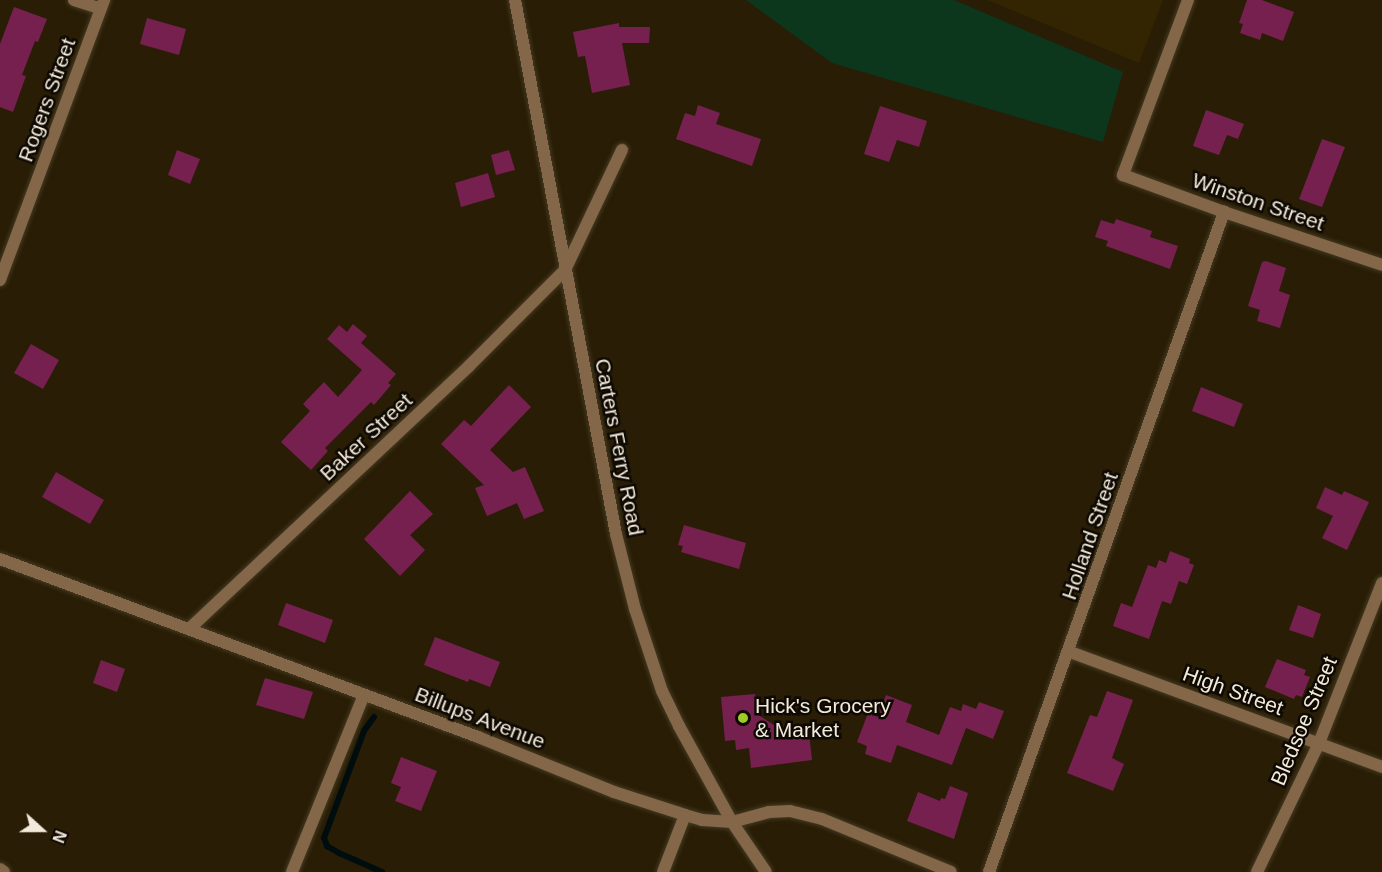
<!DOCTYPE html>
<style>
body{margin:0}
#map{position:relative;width:1382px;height:872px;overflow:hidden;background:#291d05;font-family:Helvetica,sans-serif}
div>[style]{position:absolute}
.built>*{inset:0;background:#332402}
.green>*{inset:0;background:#0d371d}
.stream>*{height:6px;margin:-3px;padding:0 3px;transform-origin:3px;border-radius:3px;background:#000d0e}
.building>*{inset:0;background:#762050}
.roads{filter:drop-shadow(0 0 2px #453a23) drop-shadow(0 0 2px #453a23)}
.minor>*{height:12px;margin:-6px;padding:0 6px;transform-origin:6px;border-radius:6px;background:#846648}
.dots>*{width:16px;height:16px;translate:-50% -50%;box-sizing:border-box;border:3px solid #0e0902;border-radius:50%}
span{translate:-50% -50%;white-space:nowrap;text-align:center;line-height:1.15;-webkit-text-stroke:5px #0e0902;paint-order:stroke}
.street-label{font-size:21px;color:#f2eadb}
.poi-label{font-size:21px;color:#f2eadb}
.left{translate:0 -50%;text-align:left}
.north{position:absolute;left:12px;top:800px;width:60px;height:60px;-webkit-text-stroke:4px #0e0902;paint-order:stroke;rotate:111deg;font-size:16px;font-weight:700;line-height:24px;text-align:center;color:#f2eadb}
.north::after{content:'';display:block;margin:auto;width:21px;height:27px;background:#f2eadb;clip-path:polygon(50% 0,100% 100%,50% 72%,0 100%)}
</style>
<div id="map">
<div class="built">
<i style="clip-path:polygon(987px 0,1163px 0,1139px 63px)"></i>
</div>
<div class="green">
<i style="clip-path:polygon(746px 0,954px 0,1123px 72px,1103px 142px,832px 63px)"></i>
</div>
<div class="stream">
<i style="left:374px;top:717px;width:17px;rotate:126deg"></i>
<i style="left:364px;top:731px;width:114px;rotate:110.5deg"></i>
<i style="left:324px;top:838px;width:9px;rotate:69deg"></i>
<i style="left:327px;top:846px;width:14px;rotate:30deg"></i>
<i style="left:339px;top:853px;width:47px;rotate:23.8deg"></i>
</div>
<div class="building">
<i style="clip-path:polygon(1247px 0,1262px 0,1294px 12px,1283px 41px,1262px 33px,1260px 40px,1240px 33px,1243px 24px,1239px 23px)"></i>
<i style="clip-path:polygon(14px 7px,47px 19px,38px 42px,35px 41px,22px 75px,26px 76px,13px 112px,0 107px,0 44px)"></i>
<i style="clip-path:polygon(147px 18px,186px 29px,179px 55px,140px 44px)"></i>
<i style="clip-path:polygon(619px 23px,619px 27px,650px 27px,649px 43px,622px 43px,630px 85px,592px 93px,585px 56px,578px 57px,573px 32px)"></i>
<i style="clip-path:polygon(698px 105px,720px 113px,716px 124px,761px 139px,752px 166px,676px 139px,685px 113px,695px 116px)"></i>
<i style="clip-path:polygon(880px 106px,927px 121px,919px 147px,897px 140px,889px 162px,864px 154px)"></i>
<i style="clip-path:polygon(1206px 110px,1244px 124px,1238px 139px,1227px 135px,1219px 155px,1193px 146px)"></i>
<i style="clip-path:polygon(1322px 139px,1345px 147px,1322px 207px,1299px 199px)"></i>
<i style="clip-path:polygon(177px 150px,200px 159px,190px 184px,168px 175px)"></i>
<i style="clip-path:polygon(509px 150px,515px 170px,496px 175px,491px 155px)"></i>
<i style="clip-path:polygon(488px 173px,495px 197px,461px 207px,455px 183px)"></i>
<i style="clip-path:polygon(1116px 219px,1152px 231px,1150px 237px,1178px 246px,1170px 269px,1106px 246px,1108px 241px,1095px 237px,1101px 220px,1114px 224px)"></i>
<i style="clip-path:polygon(1266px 261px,1286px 268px,1279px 291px,1290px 295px,1280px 328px,1257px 321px,1260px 310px,1248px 306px,1262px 262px)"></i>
<i style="clip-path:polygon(353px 324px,367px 336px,361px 343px,396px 374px,388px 383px,391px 385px,374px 405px,371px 402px,325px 448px,328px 451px,311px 470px,281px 442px,310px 411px,303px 404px,324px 382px,338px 397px,362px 370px,327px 339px,339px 325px,347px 332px)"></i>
<i style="clip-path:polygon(31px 344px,59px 360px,43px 389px,14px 373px)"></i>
<i style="clip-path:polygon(509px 385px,531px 407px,490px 450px,513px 472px,525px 467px,544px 511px,524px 519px,517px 503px,487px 516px,475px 488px,484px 485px,441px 444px,464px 420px,471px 426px)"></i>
<i style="clip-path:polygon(1201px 387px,1243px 404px,1234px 427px,1192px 411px)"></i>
<i style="clip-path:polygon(56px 472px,104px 500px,90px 524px,42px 497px)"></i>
<i style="clip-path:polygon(1325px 487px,1342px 495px,1344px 491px,1369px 502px,1347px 550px,1322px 538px,1333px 516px,1316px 508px)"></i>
<i style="clip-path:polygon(410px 491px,433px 514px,410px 535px,425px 550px,400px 576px,364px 539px)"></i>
<i style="clip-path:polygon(684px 525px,746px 543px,739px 569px,681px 552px,683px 546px,678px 545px)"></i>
<i style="clip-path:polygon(1170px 551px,1190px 559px,1189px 563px,1194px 565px,1187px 584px,1179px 581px,1171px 604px,1162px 601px,1149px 639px,1113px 626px,1121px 603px,1132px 607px,1148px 565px,1156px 568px,1159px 560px,1166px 563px)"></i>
<i style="clip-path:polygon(286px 603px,333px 620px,325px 643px,278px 625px)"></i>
<i style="clip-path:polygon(1298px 605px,1321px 614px,1313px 638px,1289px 630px)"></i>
<i style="clip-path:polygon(435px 637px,500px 662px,490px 687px,469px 679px,468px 682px,424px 665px)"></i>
<i style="clip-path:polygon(1277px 659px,1306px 670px,1304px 675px,1310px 677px,1302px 697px,1296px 695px,1294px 699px,1265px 687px)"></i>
<i style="clip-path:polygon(101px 660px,125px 669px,117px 692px,93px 683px)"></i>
<i style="clip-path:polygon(265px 678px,313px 692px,304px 719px,256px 705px)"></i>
<i style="clip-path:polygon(1107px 691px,1133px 700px,1112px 758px,1124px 764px,1113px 791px,1067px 773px,1090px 715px,1097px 717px)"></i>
<i style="clip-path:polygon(755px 694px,757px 714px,777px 727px,789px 726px,790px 734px,809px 732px,812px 760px,751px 768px,749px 748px,736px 750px,735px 740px,725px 741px,721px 697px)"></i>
<i style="clip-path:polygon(886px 695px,912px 705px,906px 722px,939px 735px,950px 707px,961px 711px,963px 704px,976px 709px,979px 702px,1004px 711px,993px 739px,966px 728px,952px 765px,897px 745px,891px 763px,865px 754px,867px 746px,857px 742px,868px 713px,878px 717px)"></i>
<i style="clip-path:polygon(401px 757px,437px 771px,421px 811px,395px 801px,401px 787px,391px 783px)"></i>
<i style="clip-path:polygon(950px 786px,968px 793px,954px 839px,907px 821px,918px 792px,940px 801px,941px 798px,945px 799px)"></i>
</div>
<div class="roads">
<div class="minor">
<i style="left:74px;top:0;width:28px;rotate:18deg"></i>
<i style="left:515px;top:0;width:543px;rotate:79.29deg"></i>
<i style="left:616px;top:534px;width:77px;rotate:75.8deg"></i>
<i style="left:635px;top:609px;width:86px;rotate:71.8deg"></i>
<i style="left:662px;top:691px;width:39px;rotate:64deg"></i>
<i style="left:679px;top:726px;width:110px;rotate:61.1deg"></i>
<i style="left:732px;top:822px;width:60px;rotate:55.8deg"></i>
<i style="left:1188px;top:0;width:187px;rotate:110.4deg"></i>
<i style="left:1123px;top:175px;width:108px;rotate:20.1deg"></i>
<i style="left:1224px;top:212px;width:167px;rotate:18.5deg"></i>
<i style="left:0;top:280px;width:299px;rotate:-69.6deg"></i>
<i style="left:0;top:559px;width:510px;rotate:20.42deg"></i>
<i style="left:478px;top:737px;width:147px;rotate:22deg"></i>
<i style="left:614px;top:792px;width:75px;rotate:17.9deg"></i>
<i style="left:685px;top:815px;width:18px;rotate:16deg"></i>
<i style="left:702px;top:820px;width:30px;rotate:4deg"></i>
<i style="left:732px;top:822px;width:38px;rotate:-15deg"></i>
<i style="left:769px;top:812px;width:21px;rotate:-3deg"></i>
<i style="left:790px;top:811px;width:33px;rotate:14deg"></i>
<i style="left:822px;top:819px;width:139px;rotate:22.3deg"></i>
<i style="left:189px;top:629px;width:384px;rotate:-43.2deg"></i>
<i style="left:469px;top:366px;width:136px;rotate:-45deg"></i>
<i style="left:565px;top:270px;width:133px;rotate:-64.6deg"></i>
<i style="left:1070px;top:652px;width:333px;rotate:20.2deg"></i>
<i style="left:0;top:869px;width:5px;rotate:37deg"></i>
<i style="left:292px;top:872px;width:191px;rotate:-67.9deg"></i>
<i style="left:663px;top:872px;width:61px;rotate:-68.9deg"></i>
<i style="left:989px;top:872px;width:701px;rotate:-70.4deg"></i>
<i style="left:1257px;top:872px;width:143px;rotate:-64.3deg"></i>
<i style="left:1319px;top:743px;width:172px;rotate:-68.5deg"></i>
</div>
</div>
<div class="dots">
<i style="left:743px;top:718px;background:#a3c927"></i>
</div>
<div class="street-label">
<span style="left:47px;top:100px;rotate:-70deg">Rogers Street</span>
<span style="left:1258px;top:202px;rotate:19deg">Winston Street</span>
<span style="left:366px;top:437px;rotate:-43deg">Baker Street</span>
<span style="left:619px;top:447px;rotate:79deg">Carters Ferry Road</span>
<span style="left:1090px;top:536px;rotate:-71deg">Holland Street</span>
<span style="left:1233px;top:691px;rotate:20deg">High Street</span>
<span style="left:480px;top:718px;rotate:21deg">Billups Avenue</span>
<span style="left:1304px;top:721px;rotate:-67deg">Bledsoe Street</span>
</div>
<div class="poi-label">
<span class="left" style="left:755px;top:718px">Hick's Grocery<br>&amp; Market</span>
</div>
<div class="north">N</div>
</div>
